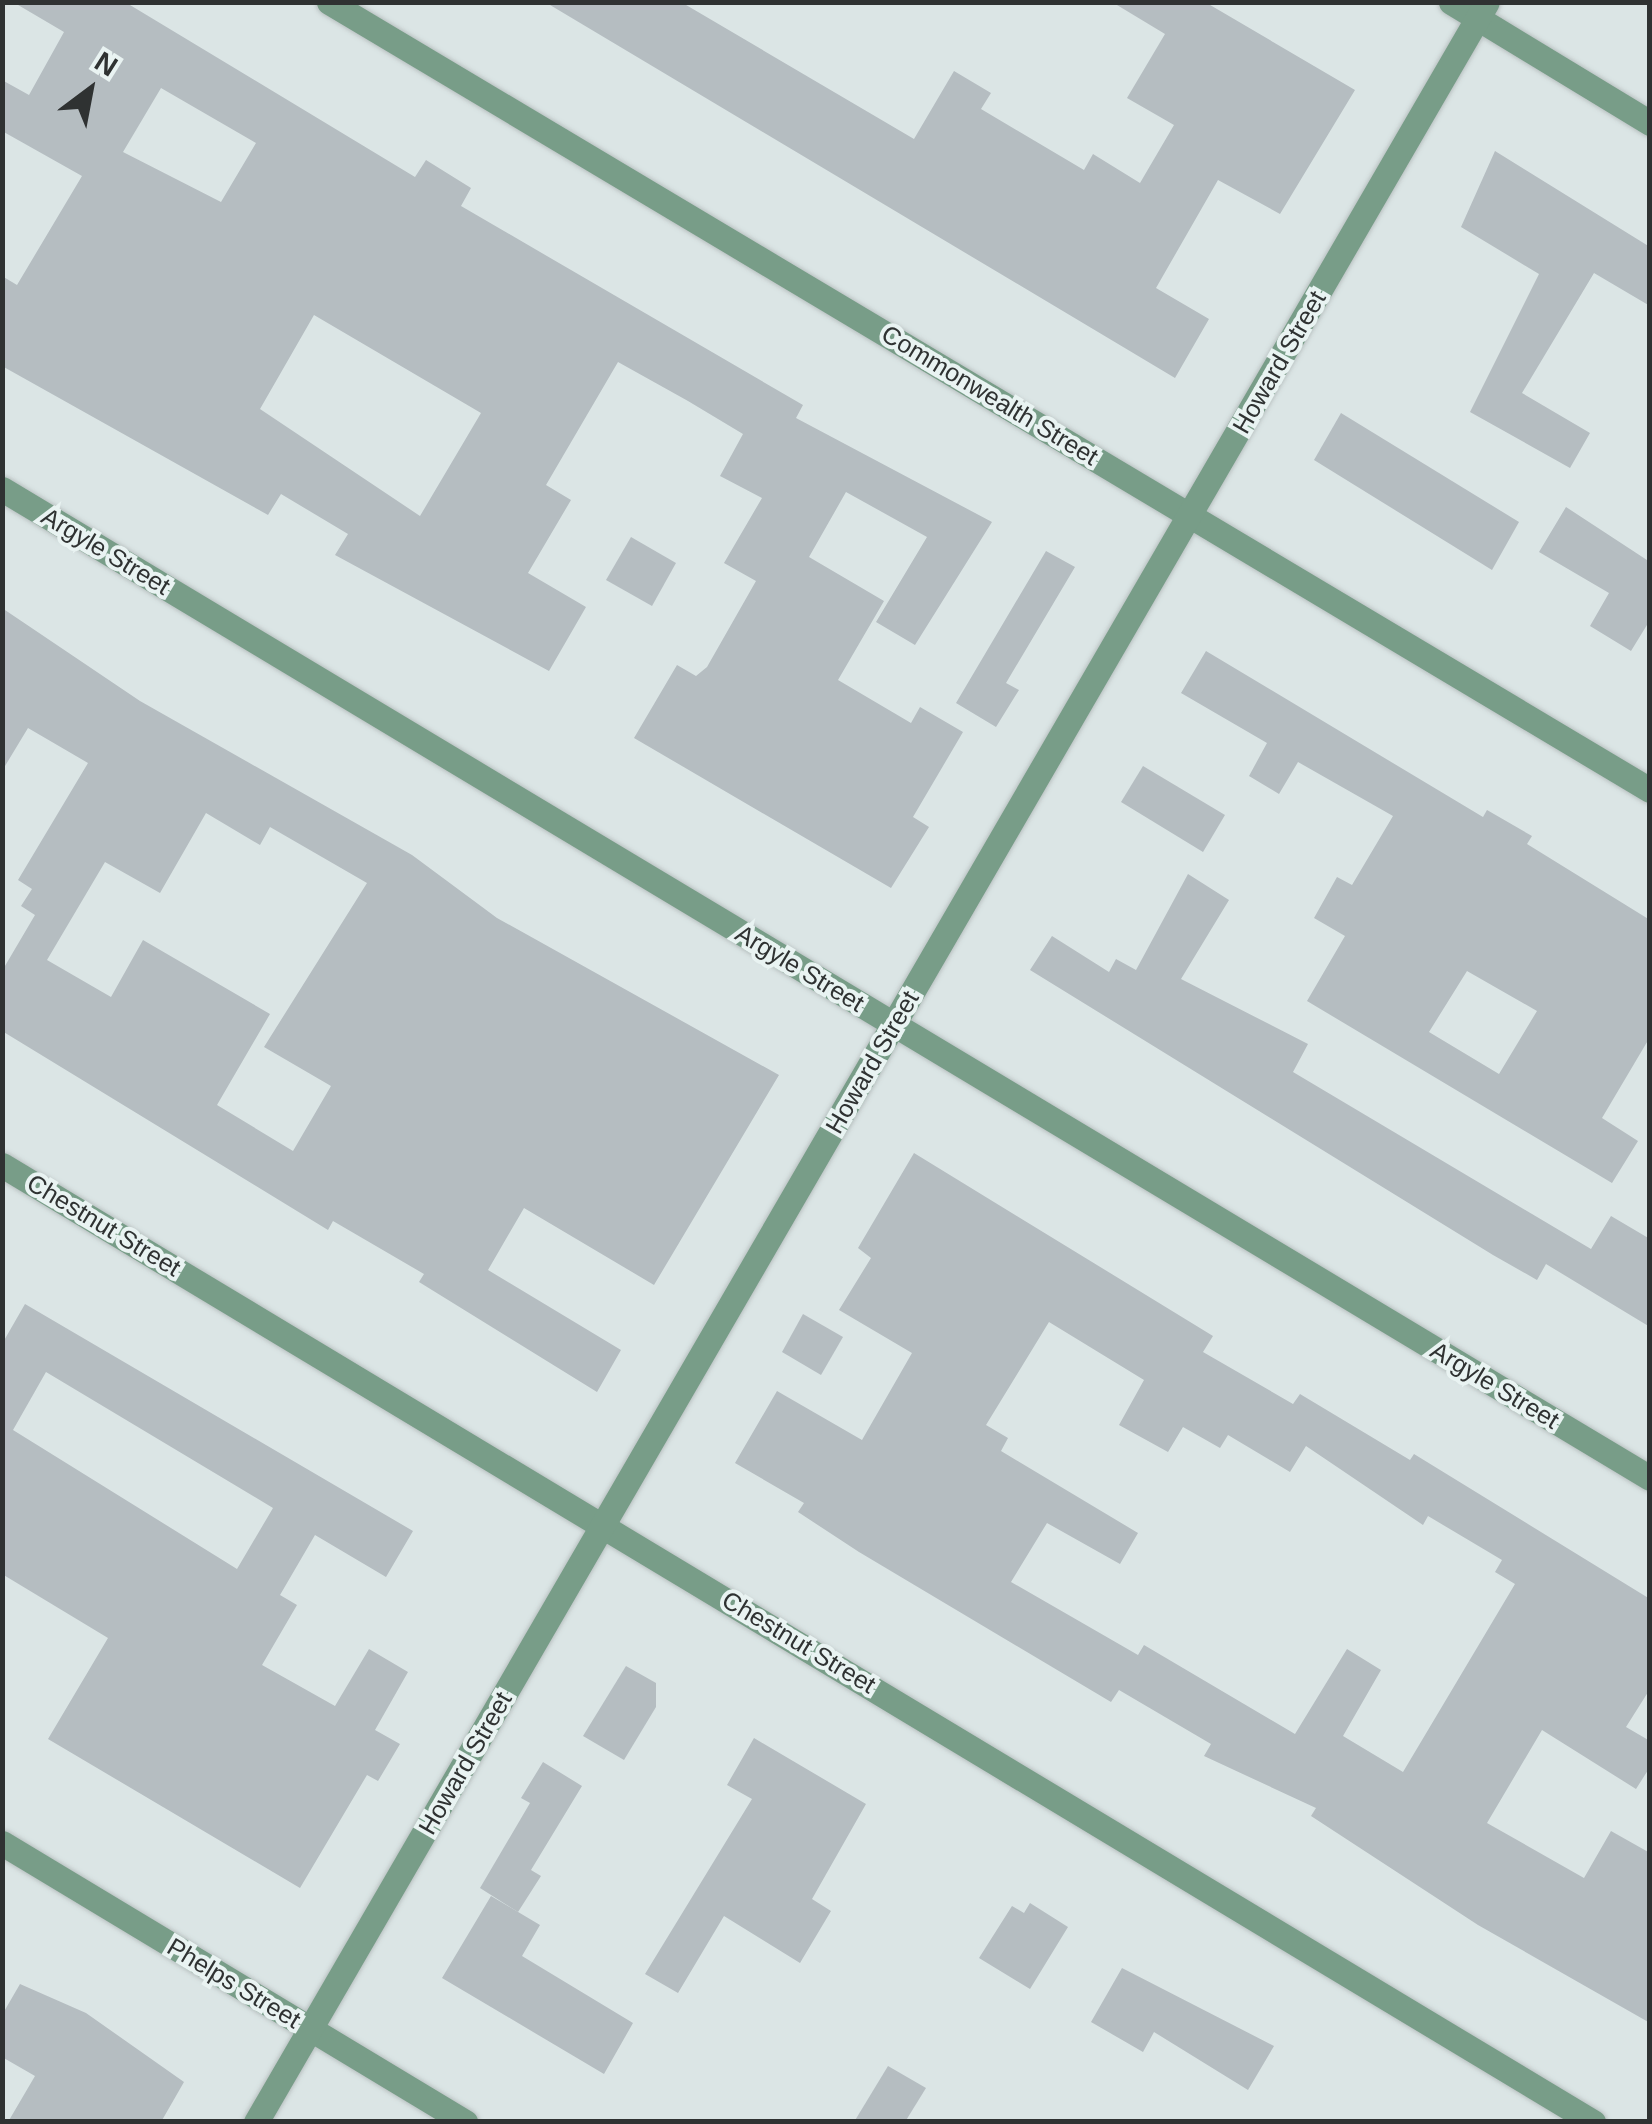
<!DOCTYPE html>
<style>
body{margin:0}
#map{position:relative;width:1652px;height:2124px;overflow:hidden;background:#dbe5e5;font-family:Helvetica,sans-serif}
div>[style]{position:absolute}
.building>*{inset:0;background:#b5bdc1}
.roads{filter:drop-shadow(0 0 2px #b9c1c1) drop-shadow(0 0 2px #b9c1c1)}
.street>*{height:25px;margin:-12.5px;padding:0 12.5px;transform-origin:12.5px;border-radius:12.5px;background:#789d88}
span{translate:-50% -50%;white-space:nowrap;text-align:center;line-height:1.15;-webkit-text-stroke:8px #e9f3f2;paint-order:stroke}
.street-label{font-size:25px;color:#2f3232}
.frame{position:absolute;inset:0;border:5px solid #2f3232;pointer-events:none}
.north{position:absolute;left:40px;top:40px;width:100px;height:100px;-webkit-text-stroke:8px #e9f3f2;paint-order:stroke;rotate:32deg;font-size:28px;font-weight:700;line-height:40px;text-align:center;color:#2f3232}
.north::after{content:'';display:block;margin:auto;width:35px;height:45px;background:#2f3232;clip-path:polygon(50% 0,100% 100%,50% 72%,0 100%)}
</style>
<div id="map">
<div class="building">
<i style="clip-path:polygon(evenodd,13px 2px,125px 2px,415px 177px,426px 160px,471px 188px,461px 206px,803px 405px,796px 418px,992px 522px,915px 645px,876px 622px,927px 537px,846px 492px,809px 557px,884px 601px,838px 680px,911px 723px,920px 707px,963px 732px,913px 817px,929px 827px,891px 888px,634px 738px,677px 665px,696px 676px,707px 667px,756px 581px,724px 563px,762px 498px,720px 476px,743px 434px,688px 401px,618px 362px,546px 485px,571px 500px,528px 573px,586px 607px,549px 671px,335px 555px,348px 534px,281px 494px,268px 515px,2px 366px,2px 276px,17px 285px,82px 176px,2px 131px,2px 80px,29px 95px,64px 32px,13px 2px,161px 88px,256px 143px,221px 202px,123px 152px,161px 88px,13px 2px,314px 315px,481px 413px,420px 516px,260px 409px,314px 315px)"></i>
<i style="clip-path:polygon(545px 2px,681px 2px,914px 139px,954px 71px,991px 93px,981px 109px,1084px 170px,1093px 154px,1140px 183px,1174px 125px,1127px 98px,1165px 34px,1112px 2px,1205px 2px,1355px 90px,1280px 214px,1218px 180px,1156px 288px,1209px 319px,1175px 378px)"></i>
<i style="clip-path:polygon(1495px 151px,1650px 247px,1650px 306px,1594px 273px,1522px 393px,1590px 433px,1570px 468px,1470px 412px,1539px 274px,1461px 227px)"></i>
<i style="clip-path:polygon(1341px 413px,1519px 522px,1492px 570px,1314px 460px)"></i>
<i style="clip-path:polygon(1566px 507px,1650px 562px,1650px 620px,1631px 651px,1590px 626px,1609px 593px,1539px 552px)"></i>
<i style="clip-path:polygon(631px 537px,676px 563px,652px 606px,606px 580px)"></i>
<i style="clip-path:polygon(1046px 551px,1075px 567px,1006px 683px,1019px 690px,996px 727px,956px 703px)"></i>
<i style="clip-path:polygon(evenodd,2px 608px,140px 701px,412px 855px,497px 918px,779px 1075px,654px 1285px,524px 1208px,488px 1270px,621px 1350px,597px 1392px,419px 1282px,424px 1274px,333px 1221px,328px 1230px,2px 1031px,2px 971px,35px 915px,21px 906px,32px 889px,18px 880px,88px 763px,28px 728px,2px 771px,2px 608px,206px 813px,260px 845px,270px 827px,367px 883px,264px 1047px,331px 1086px,293px 1151px,217px 1105px,270px 1014px,143px 940px,111px 997px,47px 960px,105px 862px,160px 893px,206px 813px)"></i>
<i style="clip-path:polygon(evenodd,1206px 651px,1483px 817px,1487px 810px,1532px 836px,1527px 844px,1650px 920px,1650px 1037px,1602px 1118px,1638px 1141px,1612px 1183px,1307px 1001px,1345px 936px,1314px 918px,1337px 877px,1352px 885px,1393px 816px,1298px 762px,1279px 794px,1249px 776px,1267px 743px,1181px 693px,1206px 651px,1467px 971px,1537px 1011px,1499px 1074px,1429px 1032px,1467px 971px)"></i>
<i style="clip-path:polygon(1143px 766px,1225px 815px,1203px 852px,1121px 802px)"></i>
<i style="clip-path:polygon(1188px 874px,1229px 900px,1181px 979px,1308px 1044px,1293px 1072px,1591px 1249px,1611px 1216px,1650px 1239px,1650px 1327px,1546px 1264px,1537px 1280px,1493px 1255px,1030px 970px,1052px 936px,1109px 972px,1116px 959px,1136px 970px)"></i>
<i style="clip-path:polygon(evenodd,914px 1153px,1213px 1336px,1203px 1352px,1293px 1404px,1300px 1394px,1410px 1460px,1414px 1454px,1650px 1599px,1650px 1689px,1626px 1727px,1650px 1741px,1650px 1767px,1636px 1789px,1542px 1730px,1487px 1823px,1584px 1878px,1611px 1831px,1650px 1853px,1650px 2023px,1478px 1925px,1311px 1816px,1316px 1808px,1204px 1756px,1211px 1744px,1119px 1690px,1111px 1702px,859px 1552px,798px 1512px,804px 1503px,735px 1463px,777px 1391px,862px 1440px,912px 1353px,839px 1310px,871px 1258px,858px 1248px,914px 1153px,1049px 1322px,1144px 1380px,1119px 1425px,1168px 1452px,1183px 1427px,1220px 1448px,1228px 1435px,1290px 1472px,1306px 1446px,1423px 1525px,1428px 1516px,1502px 1560px,1495px 1572px,1515px 1584px,1403px 1772px,1343px 1736px,1381px 1670px,1347px 1649px,1295px 1734px,1144px 1645px,1138px 1655px,1011px 1582px,1047px 1523px,1120px 1564px,1138px 1533px,1001px 1451px,1008px 1438px,986px 1425px,1049px 1322px)"></i>
<i style="clip-path:polygon(evenodd,25px 1304px,413px 1531px,386px 1577px,315px 1535px,280px 1595px,297px 1605px,262px 1665px,335px 1706px,369px 1649px,408px 1672px,375px 1730px,400px 1744px,378px 1781px,367px 1775px,300px 1888px,48px 1739px,108px 1638px,2px 1574px,2px 1344px,25px 1304px,46px 1372px,273px 1508px,237px 1569px,13px 1430px,46px 1372px)"></i>
<i style="clip-path:polygon(803px 1314px,843px 1337px,821px 1375px,782px 1352px)"></i>
<i style="clip-path:polygon(626px 1666px,656px 1683px,656px 1707px,624px 1760px,583px 1736px)"></i>
<i style="clip-path:polygon(754px 1738px,866px 1804px,812px 1899px,831px 1911px,800px 1963px,724px 1916px,678px 1993px,645px 1974px,752px 1799px,727px 1785px)"></i>
<i style="clip-path:polygon(543px 1762px,582px 1786px,531px 1870px,541px 1876px,518px 1912px,480px 1888px,530px 1803px,521px 1798px)"></i>
<i style="clip-path:polygon(491px 1896px,540px 1925px,522px 1956px,633px 2023px,604px 2074px,442px 1978px)"></i>
<i style="clip-path:polygon(1030px 1903px,1068px 1927px,1030px 1989px,979px 1958px,1012px 1906px,1024px 1913px)"></i>
<i style="clip-path:polygon(1122px 1968px,1274px 2046px,1248px 2090px,1154px 2032px,1143px 2052px,1091px 2022px)"></i>
<i style="clip-path:polygon(20px 1984px,86px 2013px,184px 2082px,161px 2122px,8px 2122px,35px 2076px,2px 2057px,2px 2015px)"></i>
<i style="clip-path:polygon(888px 2066px,926px 2088px,905px 2122px,854px 2122px)"></i>
</div>
<div class="roads">
<div class="street">
<i style="left:329px;top:2px;width:1538px;rotate:30.82deg"></i>
<i style="left:1451px;top:2px;width:233px;rotate:31.3deg"></i>
<i style="left:2px;top:489px;width:1922px;rotate:30.97deg"></i>
<i style="left:2px;top:1165px;width:1857px;rotate:31.03deg"></i>
<i style="left:2px;top:1843px;width:541px;rotate:31.07deg"></i>
<i style="left:256px;top:2122px;width:2451px;rotate:-59.86deg"></i>
</div>
</div>
<div class="street-label">
<span style="left:1279px;top:362px;rotate:-60deg">Howard Street</span>
<span style="left:990px;top:395px;rotate:31deg">Commonwealth Street</span>
<span style="left:106px;top:551px;rotate:31deg">Argyle Street</span>
<span style="left:800px;top:968px;rotate:31deg">Argyle Street</span>
<span style="left:872px;top:1062px;rotate:-60deg">Howard Street</span>
<span style="left:104px;top:1225px;rotate:31deg">Chestnut Street</span>
<span style="left:1495px;top:1385px;rotate:31deg">Argyle Street</span>
<span style="left:799px;top:1642px;rotate:31deg">Chestnut Street</span>
<span style="left:465px;top:1763px;rotate:-60deg">Howard Street</span>
<span style="left:234px;top:1983px;rotate:31deg">Phelps Street</span>
</div>
<div class="frame"></div>
<div class="north">N</div>
</div>
